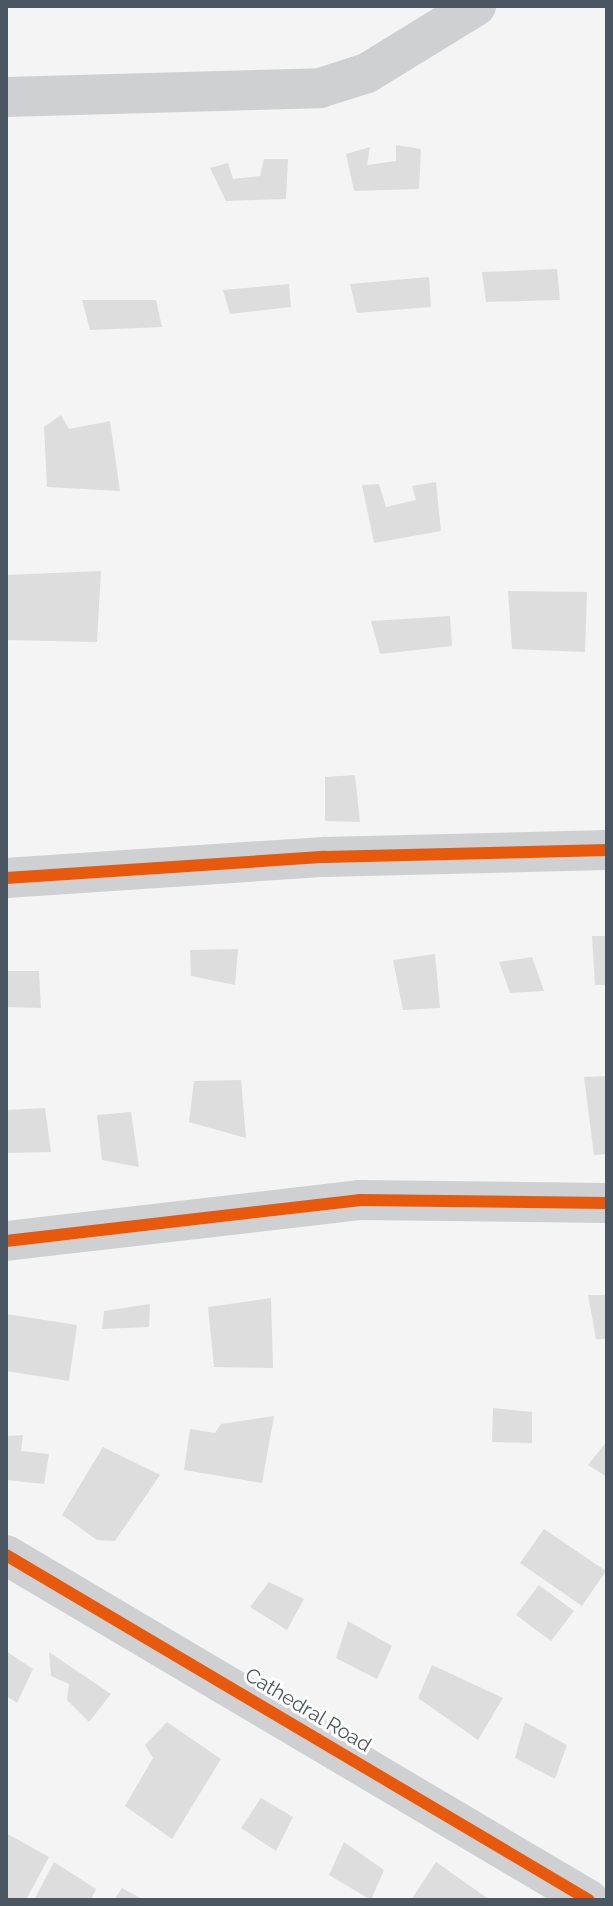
<!DOCTYPE html>
<style>
body{margin:0}
#map{position:relative;width:613px;height:1906px;overflow:hidden;background:#f4f4f4;font-family:Raleway,sans-serif}
div>[style]{position:absolute}
.building>*{inset:0;background:#ddddde}
.minor>*{height:40px;margin:-20px;padding:0 20px;transform-origin:20px;border-radius:20px;background:#ced0d2}
.cycleway>*{height:12px;margin:-6px;padding:0 6px;transform-origin:6px;border-radius:6px;background:#e8590c}
span{translate:-50% -50%;white-space:nowrap;text-align:center;line-height:1.15;-webkit-text-stroke:6px #fff;paint-order:stroke}
.street-label{font-size:20px;color:#4a5661}
.frame{position:absolute;inset:0;border:8px solid #4a5661;pointer-events:none}
</style>
<div id="map">
<div class="building">
<i style="clip-path:polygon(396px 145px,421px 149px,419px 189px,354px 191px,346px 154px,370px 147px,367px 165px,396px 161px)"></i>
<i style="clip-path:polygon(264px 159px,288px 159px,286px 199px,226px 201px,210px 168px,228px 163px,233px 179px,260px 176px)"></i>
<i style="clip-path:polygon(557px 269px,560px 300px,486px 302px,482px 272px)"></i>
<i style="clip-path:polygon(429px 277px,431px 307px,357px 313px,350px 284px)"></i>
<i style="clip-path:polygon(289px 284px,291px 307px,230px 314px,223px 290px)"></i>
<i style="clip-path:polygon(82px 300px,156px 300px,162px 327px,90px 330px)"></i>
<i style="clip-path:polygon(61px 415px,69px 429px,110px 421px,120px 491px,47px 487px,44px 427px)"></i>
<i style="clip-path:polygon(436px 482px,441px 531px,374px 543px,362px 485px,379px 484px,386px 507px,416px 500px,412px 486px)"></i>
<i style="clip-path:polygon(101px 571px,97px 642px,6px 640px,6px 575px)"></i>
<i style="clip-path:polygon(508px 591px,587px 592px,585px 652px,512px 649px)"></i>
<i style="clip-path:polygon(450px 616px,452px 646px,380px 654px,371px 621px)"></i>
<i style="clip-path:polygon(355px 775px,360px 822px,325px 821px,325px 777px)"></i>
<i style="clip-path:polygon(592px 936px,607px 936px,607px 985px,595px 985px)"></i>
<i style="clip-path:polygon(238px 949px,235px 985px,191px 976px,190px 950px)"></i>
<i style="clip-path:polygon(435px 954px,440px 1008px,403px 1010px,393px 960px)"></i>
<i style="clip-path:polygon(532px 957px,544px 991px,510px 993px,499px 962px)"></i>
<i style="clip-path:polygon(6px 971px,39px 971px,41px 1008px,6px 1007px)"></i>
<i style="clip-path:polygon(607px 1076px,607px 1154px,594px 1155px,584px 1077px)"></i>
<i style="clip-path:polygon(241px 1080px,246px 1138px,189px 1122px,194px 1081px)"></i>
<i style="clip-path:polygon(45px 1108px,51px 1152px,6px 1153px,6px 1110px)"></i>
<i style="clip-path:polygon(131px 1112px,139px 1167px,102px 1160px,97px 1115px)"></i>
<i style="clip-path:polygon(588px 1295px,607px 1295px,607px 1339px,596px 1339px)"></i>
<i style="clip-path:polygon(271px 1298px,273px 1368px,214px 1367px,208px 1307px)"></i>
<i style="clip-path:polygon(150px 1304px,149px 1327px,102px 1329px,104px 1311px)"></i>
<i style="clip-path:polygon(6px 1314px,77px 1325px,69px 1381px,6px 1371px)"></i>
<i style="clip-path:polygon(493px 1408px,532px 1412px,532px 1443px,492px 1442px)"></i>
<i style="clip-path:polygon(274px 1416px,262px 1483px,184px 1470px,190px 1429px,215px 1433px,221px 1424px)"></i>
<i style="clip-path:polygon(23px 1435px,21px 1451px,49px 1454px,44px 1484px,6px 1480px,6px 1436px)"></i>
<i style="clip-path:polygon(607px 1441px,607px 1477px,588px 1465px)"></i>
<i style="clip-path:polygon(103px 1447px,160px 1475px,115px 1541px,97px 1540px,62px 1515px)"></i>
<i style="clip-path:polygon(544px 1529px,606px 1571px,582px 1606px,520px 1563px)"></i>
<i style="clip-path:polygon(269px 1582px,304px 1599px,287px 1630px,250px 1607px)"></i>
<i style="clip-path:polygon(539px 1585px,574px 1611px,551px 1641px,516px 1615px)"></i>
<i style="clip-path:polygon(348px 1621px,392px 1646px,377px 1679px,336px 1658px)"></i>
<i style="clip-path:polygon(6px 1651px,33px 1669px,17px 1703px,6px 1696px)"></i>
<i style="clip-path:polygon(49px 1652px,111px 1694px,89px 1722px,67px 1700px,69px 1684px,51px 1676px)"></i>
<i style="clip-path:polygon(432px 1665px,503px 1698px,478px 1740px,418px 1698px)"></i>
<i style="clip-path:polygon(167px 1722px,221px 1759px,172px 1839px,125px 1806px,153px 1758px,145px 1745px)"></i>
<i style="clip-path:polygon(525px 1722px,567px 1745px,555px 1779px,515px 1758px)"></i>
<i style="clip-path:polygon(261px 1798px,293px 1817px,276px 1851px,241px 1828px)"></i>
<i style="clip-path:polygon(6px 1833px,49px 1857px,26px 1900px,6px 1900px)"></i>
<i style="clip-path:polygon(344px 1842px,384px 1870px,371px 1900px,329px 1875px)"></i>
<i style="clip-path:polygon(54px 1862px,96px 1889px,91px 1900px,34px 1900px)"></i>
<i style="clip-path:polygon(436px 1862px,490px 1900px,411px 1900px)"></i>
<i style="clip-path:polygon(122px 1888px,144px 1900px,114px 1900px)"></i>
</div>
<div class="minor">
<i style="left:6px;top:97px;width:314px;rotate:-1.6deg"></i>
<i style="left:320px;top:88px;width:49px;rotate:-17.7deg"></i>
<i style="left:367px;top:73px;width:128px;rotate:-31.6deg"></i>
<i style="left:6px;top:878px;width:319px;rotate:-3.8deg"></i>
<i style="left:324px;top:857px;width:283px;rotate:-1.4deg"></i>
<i style="left:6px;top:1241px;width:355px;rotate:-6.6deg"></i>
<i style="left:359px;top:1200px;width:248px;rotate:0.7deg"></i>
<i style="left:6px;top:1555px;width:677px;rotate:30.62deg"></i>
</div>
<div class="cycleway">
<i style="left:6px;top:878px;width:319px;rotate:-3.8deg"></i>
<i style="left:324px;top:857px;width:283px;rotate:-1.4deg"></i>
<i style="left:6px;top:1241px;width:355px;rotate:-6.6deg"></i>
<i style="left:359px;top:1200px;width:248px;rotate:0.7deg"></i>
<i style="left:6px;top:1555px;width:677px;rotate:30.62deg"></i>
</div>
<div class="street-label">
<span style="left:308px;top:1710px;rotate:31deg">Cathedral Road</span>
</div>
<div class="frame"></div>
</div>
